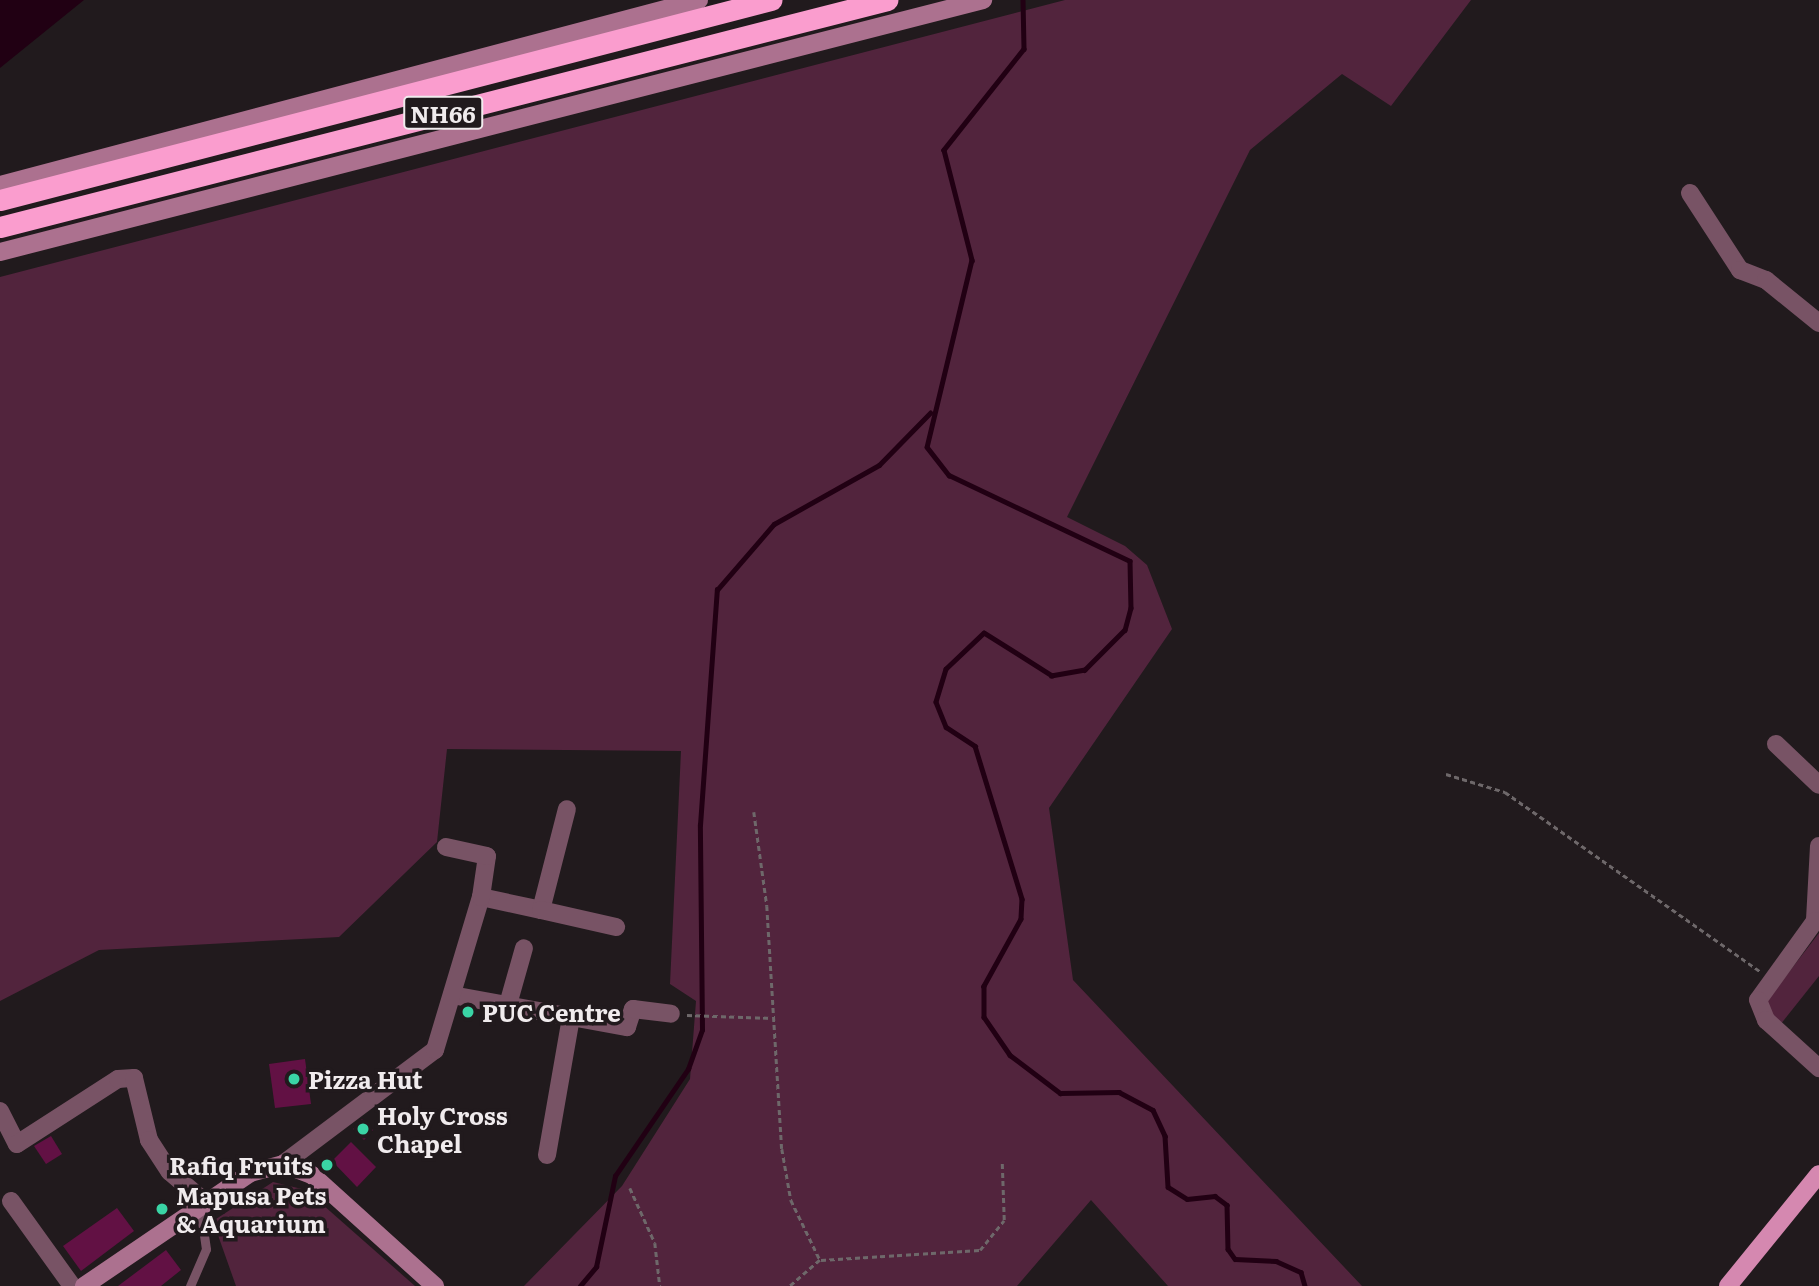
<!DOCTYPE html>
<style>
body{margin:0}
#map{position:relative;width:1819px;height:1286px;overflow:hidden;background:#211a1d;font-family:Literata,serif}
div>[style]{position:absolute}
.green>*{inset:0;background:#52243d}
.water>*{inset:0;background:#210013}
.stream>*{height:4.5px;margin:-2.25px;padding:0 2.25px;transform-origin:2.25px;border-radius:2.25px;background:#210013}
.building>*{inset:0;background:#621144}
.path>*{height:2.5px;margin-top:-1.25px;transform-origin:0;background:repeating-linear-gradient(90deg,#6e686a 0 5px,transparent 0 8.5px)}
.lane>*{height:9px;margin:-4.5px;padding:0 4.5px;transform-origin:4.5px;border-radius:4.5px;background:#785365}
.street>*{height:18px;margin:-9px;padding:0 9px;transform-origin:9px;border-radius:9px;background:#785365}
.secondary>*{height:18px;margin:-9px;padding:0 9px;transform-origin:9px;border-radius:9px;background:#ac718f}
.primary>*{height:18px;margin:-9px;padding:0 9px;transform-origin:9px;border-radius:9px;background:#d588b0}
.highway>*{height:21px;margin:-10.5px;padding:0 10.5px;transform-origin:10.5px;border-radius:10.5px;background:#fa9dce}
.dots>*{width:19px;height:19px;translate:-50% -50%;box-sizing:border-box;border:4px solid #211a1d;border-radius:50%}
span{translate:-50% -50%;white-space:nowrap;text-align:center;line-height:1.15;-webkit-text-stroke:7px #211a1d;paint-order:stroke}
.shield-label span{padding:2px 5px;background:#211a1d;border:2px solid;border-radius:5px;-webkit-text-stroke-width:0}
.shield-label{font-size:23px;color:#f0ebed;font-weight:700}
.poi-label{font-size:24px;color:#f0ebed;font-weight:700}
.left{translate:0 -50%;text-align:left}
.right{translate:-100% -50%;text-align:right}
</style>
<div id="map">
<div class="green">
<i style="clip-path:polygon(1065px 0,1471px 0,1391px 106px,1342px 74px,1250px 150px,1067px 517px,1125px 546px,1147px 565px,1172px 629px,1049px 808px,1073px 980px,1362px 1286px,1168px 1286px,1091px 1200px,1017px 1286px,524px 1286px,622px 1186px,690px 1079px,696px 1001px,670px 984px,681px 751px,447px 749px,437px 842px,339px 937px,99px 950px,0 1001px,0 277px)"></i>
<i style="clip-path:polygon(1819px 933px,1819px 976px,1780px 1025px,1762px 1007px)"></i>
<i style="clip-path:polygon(273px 1182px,306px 1190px,415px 1286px,236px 1286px,213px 1221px)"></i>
</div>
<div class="water">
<i style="clip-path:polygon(0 0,84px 0,0 68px)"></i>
</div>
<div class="stream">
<i style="left:1023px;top:0;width:49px;rotate:88.8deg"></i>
<i style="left:1024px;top:49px;width:129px;rotate:128.4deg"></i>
<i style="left:944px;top:150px;width:114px;rotate:75.7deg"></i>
<i style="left:972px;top:260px;width:192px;rotate:103.5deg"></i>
<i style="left:927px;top:447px;width:36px;rotate:52deg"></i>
<i style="left:949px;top:475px;width:200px;rotate:25.4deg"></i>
<i style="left:1130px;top:561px;width:47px;rotate:88.8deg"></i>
<i style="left:1131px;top:608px;width:23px;rotate:105deg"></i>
<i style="left:1125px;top:630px;width:57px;rotate:135deg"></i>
<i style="left:1085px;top:670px;width:34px;rotate:170deg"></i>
<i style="left:1052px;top:676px;width:80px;rotate:-147.7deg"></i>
<i style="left:984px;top:633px;width:52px;rotate:136.5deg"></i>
<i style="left:946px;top:669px;width:34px;rotate:107deg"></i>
<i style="left:936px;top:702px;width:27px;rotate:68deg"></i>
<i style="left:946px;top:727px;width:35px;rotate:33deg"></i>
<i style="left:975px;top:746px;width:160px;rotate:72.9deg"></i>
<i style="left:1022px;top:899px;width:20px;rotate:93deg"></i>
<i style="left:1021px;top:919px;width:77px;rotate:118.9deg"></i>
<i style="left:984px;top:986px;width:31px;rotate:90deg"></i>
<i style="left:984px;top:1017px;width:46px;rotate:55.6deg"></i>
<i style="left:1010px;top:1055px;width:63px;rotate:37.2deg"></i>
<i style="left:1060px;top:1093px;width:59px;rotate:-1deg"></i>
<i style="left:1119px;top:1092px;width:38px;rotate:28deg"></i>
<i style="left:1153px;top:1110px;width:29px;rotate:65deg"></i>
<i style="left:1165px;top:1136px;width:51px;rotate:86.6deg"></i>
<i style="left:1168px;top:1187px;width:22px;rotate:32deg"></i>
<i style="left:1187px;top:1199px;width:28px;rotate:-6deg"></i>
<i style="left:1215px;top:1196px;width:15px;rotate:37deg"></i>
<i style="left:1227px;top:1205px;width:44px;rotate:88.7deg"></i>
<i style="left:1228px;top:1249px;width:12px;rotate:55deg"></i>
<i style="left:1235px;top:1259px;width:41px;rotate:2.8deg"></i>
<i style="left:1276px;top:1261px;width:27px;rotate:24deg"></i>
<i style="left:1301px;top:1272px;width:15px;rotate:74deg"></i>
<i style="left:580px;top:1286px;width:25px;rotate:-50deg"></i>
<i style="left:596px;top:1267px;width:93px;rotate:-78.2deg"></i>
<i style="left:615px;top:1176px;width:130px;rotate:-55.7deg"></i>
<i style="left:688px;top:1069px;width:41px;rotate:-70.3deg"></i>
<i style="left:702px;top:1030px;width:205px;rotate:-90.6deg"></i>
<i style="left:700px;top:825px;width:236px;rotate:-85.9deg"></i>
<i style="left:717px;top:590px;width:87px;rotate:-49.2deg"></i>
<i style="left:774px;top:524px;width:120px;rotate:-29.3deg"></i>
<i style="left:879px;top:465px;width:73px;rotate:-45.6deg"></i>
</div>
<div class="building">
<i style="clip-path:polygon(305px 1059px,311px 1104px,275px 1108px,269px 1064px)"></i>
<i style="clip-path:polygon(362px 1119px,373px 1130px,364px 1140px,353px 1129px)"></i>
<i style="clip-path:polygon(51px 1136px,62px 1154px,46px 1164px,34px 1146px)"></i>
<i style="clip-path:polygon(351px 1142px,376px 1167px,357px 1187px,332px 1161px)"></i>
<i style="clip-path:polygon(117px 1208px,134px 1231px,81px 1271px,63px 1246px)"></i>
<i style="clip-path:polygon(166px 1250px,181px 1270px,161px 1286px,118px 1286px)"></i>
</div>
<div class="path">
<i style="left:1446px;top:774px;width:62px;rotate:17deg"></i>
<i style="left:1505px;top:792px;width:312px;rotate:35.1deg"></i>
<i style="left:754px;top:812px;width:95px;rotate:82.1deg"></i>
<i style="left:767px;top:906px;width:243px;rotate:86.5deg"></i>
<i style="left:782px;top:1149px;width:52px;rotate:80deg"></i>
<i style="left:791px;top:1200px;width:67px;rotate:64.2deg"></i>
<i style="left:820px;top:1260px;width:40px;rotate:139deg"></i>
<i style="left:687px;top:1015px;width:84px;rotate:2deg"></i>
<i style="left:630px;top:1188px;width:60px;rotate:65.6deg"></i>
<i style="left:655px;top:1243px;width:43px;rotate:83.4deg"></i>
<i style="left:821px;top:1260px;width:159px;rotate:-3.6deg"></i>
<i style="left:980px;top:1250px;width:38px;rotate:-51deg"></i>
<i style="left:1004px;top:1220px;width:58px;rotate:-92deg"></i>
</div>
<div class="lane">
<i style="left:190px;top:1286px;width:40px;rotate:-66.6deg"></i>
<i style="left:206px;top:1249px;width:42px;rotate:-98.1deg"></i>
</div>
<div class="street">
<i style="left:1690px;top:193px;width:92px;rotate:57deg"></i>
<i style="left:1740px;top:270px;width:28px;rotate:21deg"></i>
<i style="left:1766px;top:280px;width:68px;rotate:39.1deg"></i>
<i style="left:1776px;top:744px;width:59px;rotate:43.6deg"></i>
<i style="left:1819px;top:846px;width:75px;rotate:93.1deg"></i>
<i style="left:1815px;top:921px;width:97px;rotate:125.8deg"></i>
<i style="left:1758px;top:1000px;width:22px;rotate:68deg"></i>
<i style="left:1766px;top:1020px;width:72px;rotate:42.2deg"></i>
<i style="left:481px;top:897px;width:61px;rotate:12.2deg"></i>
<i style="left:541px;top:910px;width:104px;rotate:-75.6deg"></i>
<i style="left:541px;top:910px;width:77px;rotate:12.8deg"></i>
<i style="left:452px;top:995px;width:178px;rotate:10.4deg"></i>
<i style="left:627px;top:1027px;width:19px;rotate:-72deg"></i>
<i style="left:633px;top:1009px;width:38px;rotate:7deg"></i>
<i style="left:507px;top:1008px;width:62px;rotate:-74.2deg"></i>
<i style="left:0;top:1111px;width:37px;rotate:63deg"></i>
<i style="left:17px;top:1144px;width:120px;rotate:-32.8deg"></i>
<i style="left:118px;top:1079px;width:16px;rotate:-4deg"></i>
<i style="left:134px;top:1078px;width:64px;rotate:76.4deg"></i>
<i style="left:149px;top:1140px;width:38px;rotate:57deg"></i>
<i style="left:170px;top:1172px;width:46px;rotate:40.6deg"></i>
<i style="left:547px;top:1155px;width:139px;rotate:-80.1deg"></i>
<i style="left:283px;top:1164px;width:190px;rotate:-36.9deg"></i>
<i style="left:435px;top:1050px;width:160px;rotate:-73.3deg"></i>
<i style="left:481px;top:897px;width:41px;rotate:-81.7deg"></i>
<i style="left:487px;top:856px;width:42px;rotate:-167.6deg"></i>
<i style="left:11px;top:1201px;width:105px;rotate:54.3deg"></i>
</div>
<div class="secondary">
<i style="left:0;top:185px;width:723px;rotate:-14.82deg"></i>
<i style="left:0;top:252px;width:1015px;rotate:-14.38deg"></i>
<i style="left:84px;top:1286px;width:201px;rotate:-34.2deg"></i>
<i style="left:250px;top:1173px;width:34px;rotate:-15deg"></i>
<i style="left:283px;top:1164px;width:31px;rotate:21deg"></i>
<i style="left:312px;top:1175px;width:166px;rotate:42.1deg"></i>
</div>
<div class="primary">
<i style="left:1728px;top:1286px;width:144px;rotate:-50.9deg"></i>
</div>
<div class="highway">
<i style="left:0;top:200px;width:797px;rotate:-14.54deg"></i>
<i style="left:0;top:227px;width:916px;rotate:-14.35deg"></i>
</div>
<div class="dots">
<i style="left:468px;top:1012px;background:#3ad4a5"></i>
<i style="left:294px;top:1079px;background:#3ad4a5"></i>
<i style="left:363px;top:1129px;background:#3ad4a5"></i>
<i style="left:327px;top:1165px;background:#3ad4a5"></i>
<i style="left:162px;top:1209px;background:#3ad4a5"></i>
</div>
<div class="shield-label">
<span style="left:443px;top:113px">NH66</span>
</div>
<div class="poi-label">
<span class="left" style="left:482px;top:1012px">PUC Centre</span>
<span class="left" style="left:308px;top:1079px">Pizza Hut</span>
<span class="left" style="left:377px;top:1129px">Holy Cross<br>Chapel</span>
<span class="right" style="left:313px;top:1165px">Rafiq Fruits</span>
<span class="left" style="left:176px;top:1209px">Mapusa Pets<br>&amp; Aquarium</span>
</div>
</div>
